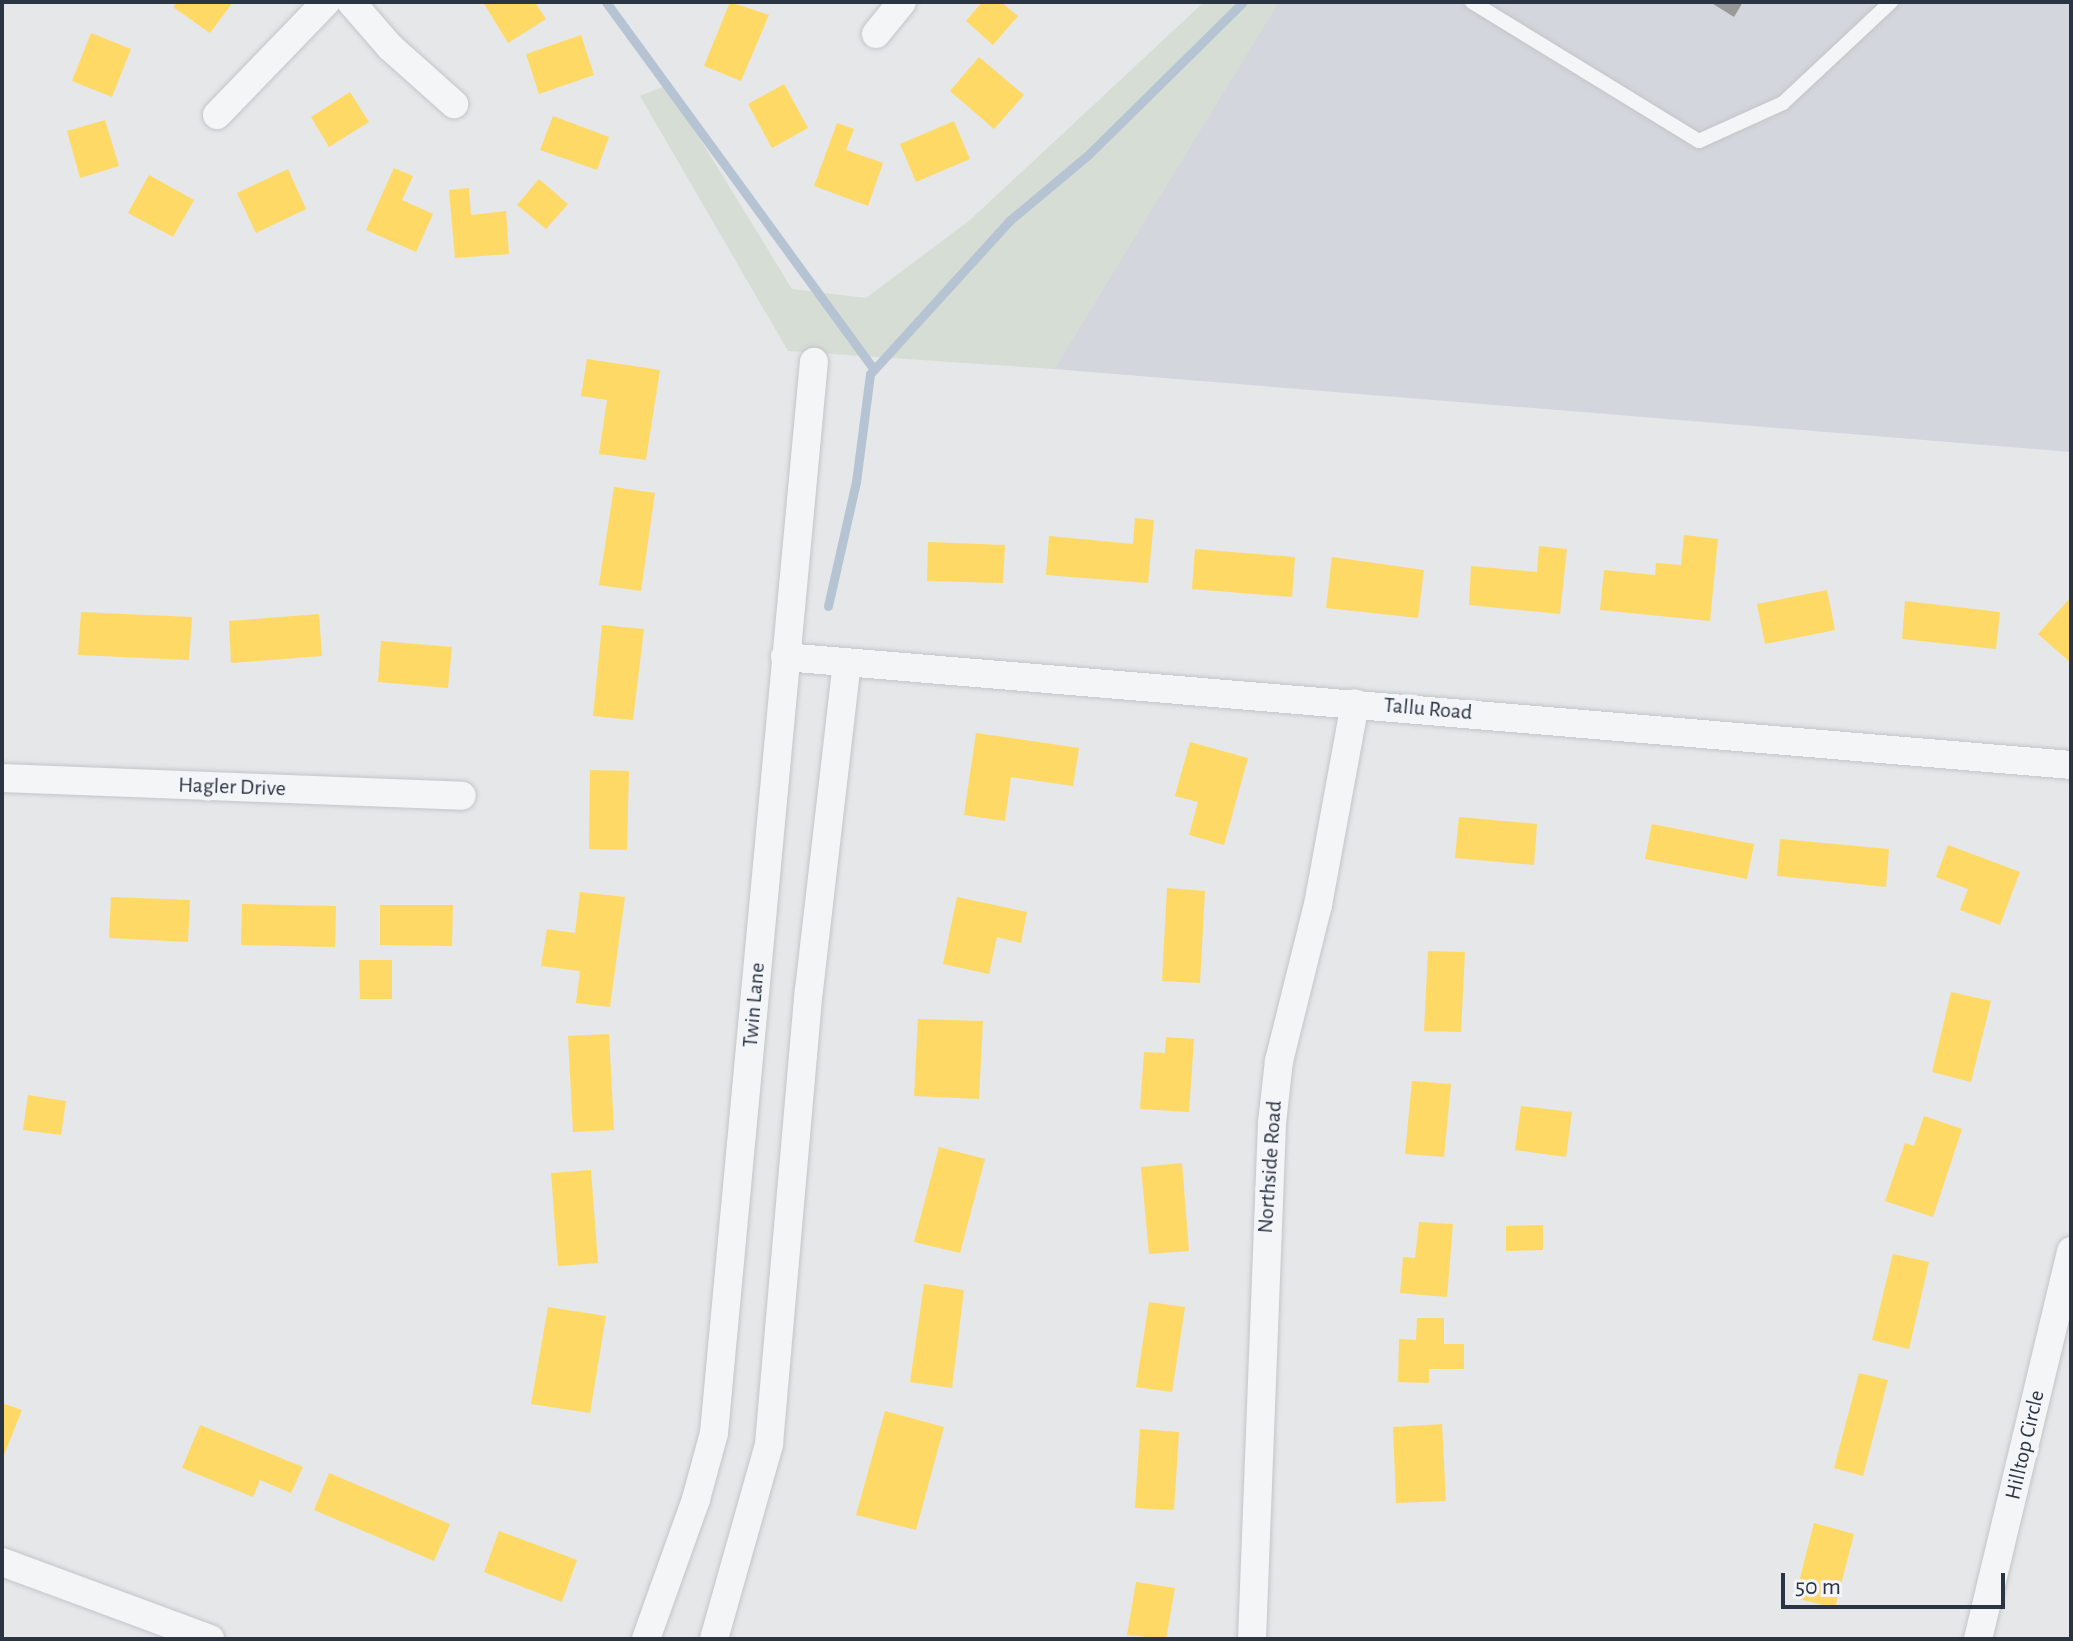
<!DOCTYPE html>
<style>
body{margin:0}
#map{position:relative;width:2073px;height:1641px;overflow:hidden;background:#e5e7e9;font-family:"Alegreya Sans",sans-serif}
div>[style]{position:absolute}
.built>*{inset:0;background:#d3d6dc}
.green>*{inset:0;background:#d6ddd5}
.homes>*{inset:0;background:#ffd966}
.industry>*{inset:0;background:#999}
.stream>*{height:9px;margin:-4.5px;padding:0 4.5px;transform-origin:4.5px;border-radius:4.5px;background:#b5c3d3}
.roads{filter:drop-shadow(0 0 2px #c3c5c7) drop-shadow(0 0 2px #c3c5c7)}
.lane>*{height:14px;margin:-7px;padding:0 7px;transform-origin:7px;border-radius:7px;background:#f4f5f6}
.street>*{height:28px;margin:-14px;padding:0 14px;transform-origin:14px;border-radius:14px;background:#f4f5f6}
span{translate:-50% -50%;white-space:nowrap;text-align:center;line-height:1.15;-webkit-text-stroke:8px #f3f5f8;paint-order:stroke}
.street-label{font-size:22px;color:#2b3443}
.frame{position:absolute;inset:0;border:4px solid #2b3443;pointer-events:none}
.scale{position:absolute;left:1781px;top:1573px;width:224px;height:36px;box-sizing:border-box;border:4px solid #2b3443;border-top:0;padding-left:10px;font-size:24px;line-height:28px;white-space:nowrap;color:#2b3443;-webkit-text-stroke:6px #f3f5f8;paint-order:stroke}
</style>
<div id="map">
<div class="built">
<i style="clip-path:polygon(1278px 2px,2071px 2px,2071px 452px,1054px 369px)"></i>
</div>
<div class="green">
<i style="clip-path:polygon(1204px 2px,1279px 2px,1054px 369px,788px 351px,640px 96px,667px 85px,792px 289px,866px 298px,970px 220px)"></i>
</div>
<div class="homes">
<i style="clip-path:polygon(177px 2px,233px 2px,210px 33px,173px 7px)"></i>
<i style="clip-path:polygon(483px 2px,535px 2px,546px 19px,508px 43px)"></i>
<i style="clip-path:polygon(730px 2px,769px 15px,741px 81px,704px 66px)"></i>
<i style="clip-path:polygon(982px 2px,1001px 2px,1018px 16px,993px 45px,966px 21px)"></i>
<i style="clip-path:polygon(91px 33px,131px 49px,112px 97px,72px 81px)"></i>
<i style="clip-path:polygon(581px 35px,594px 75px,539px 94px,526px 54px)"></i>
<i style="clip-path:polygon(979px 57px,1024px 95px,994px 129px,950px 91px)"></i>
<i style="clip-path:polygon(784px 84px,808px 128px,772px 148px,748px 104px)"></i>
<i style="clip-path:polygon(350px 92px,369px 122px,329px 147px,311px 117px)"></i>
<i style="clip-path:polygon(553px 116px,609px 137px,597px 170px,540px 150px)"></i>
<i style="clip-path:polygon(105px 120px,119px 166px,80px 178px,67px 131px)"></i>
<i style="clip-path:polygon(954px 121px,970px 159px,916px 182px,900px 144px)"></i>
<i style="clip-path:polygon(837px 123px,854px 129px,846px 150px,883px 163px,868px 206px,814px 186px)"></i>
<i style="clip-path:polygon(394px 168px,413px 176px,402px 200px,433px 214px,416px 252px,366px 230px)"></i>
<i style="clip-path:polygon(288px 169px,306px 209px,256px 233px,237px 193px)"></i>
<i style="clip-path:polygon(149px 175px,194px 200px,173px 237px,128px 213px)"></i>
<i style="clip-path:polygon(539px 179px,568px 204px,546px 229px,517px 205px)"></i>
<i style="clip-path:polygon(469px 188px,471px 215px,506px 211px,509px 254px,455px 258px,449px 190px)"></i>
<i style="clip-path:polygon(587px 359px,660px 370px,646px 460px,599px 454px,607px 400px,581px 396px)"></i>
<i style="clip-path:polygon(614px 487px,655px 493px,641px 591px,599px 585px)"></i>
<i style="clip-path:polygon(1135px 518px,1154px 520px,1148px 583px,1046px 575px,1049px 536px,1133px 544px)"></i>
<i style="clip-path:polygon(1684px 535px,1718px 539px,1710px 621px,1600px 610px,1604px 570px,1655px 575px,1656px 563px,1681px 565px)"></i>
<i style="clip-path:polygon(928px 542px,1005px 545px,1003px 583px,927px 581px)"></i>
<i style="clip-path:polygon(1539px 546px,1567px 549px,1560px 614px,1469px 605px,1471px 566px,1537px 572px)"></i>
<i style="clip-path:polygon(1195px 549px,1295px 557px,1292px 597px,1192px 589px)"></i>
<i style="clip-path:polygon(1332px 557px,1424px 570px,1418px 618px,1326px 608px)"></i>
<i style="clip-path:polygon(1827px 590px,1835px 630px,1765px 644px,1757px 604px)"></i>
<i style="clip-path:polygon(2071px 597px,2071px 663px,2038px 634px)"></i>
<i style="clip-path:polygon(1905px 601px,2000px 612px,1996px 649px,1902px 639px)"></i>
<i style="clip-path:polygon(81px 612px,192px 617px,189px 660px,78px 655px)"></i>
<i style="clip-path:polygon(319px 614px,322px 656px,231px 663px,229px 621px)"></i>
<i style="clip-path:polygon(602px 625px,644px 629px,633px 720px,593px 716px)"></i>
<i style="clip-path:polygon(381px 641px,452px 647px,448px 688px,378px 682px)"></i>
<i style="clip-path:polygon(976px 733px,1079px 748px,1073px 786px,1011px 777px,1005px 821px,964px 815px)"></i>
<i style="clip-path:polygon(1190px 742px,1248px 758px,1224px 845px,1189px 835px,1198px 802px,1175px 796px)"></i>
<i style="clip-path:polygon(590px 770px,629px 771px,627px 850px,589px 849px)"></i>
<i style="clip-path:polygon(1459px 817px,1537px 824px,1534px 865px,1455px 858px)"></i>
<i style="clip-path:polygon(1652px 824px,1754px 844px,1747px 879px,1645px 859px)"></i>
<i style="clip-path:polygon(1780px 839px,1889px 849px,1886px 887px,1777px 876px)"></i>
<i style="clip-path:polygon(1948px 845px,2020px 872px,2000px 925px,1960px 910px,1968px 889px,1936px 877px)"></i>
<i style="clip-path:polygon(1167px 888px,1205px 891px,1200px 983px,1162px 981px)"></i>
<i style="clip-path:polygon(580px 892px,625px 897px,610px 1007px,576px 1003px,580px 971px,541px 966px,547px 929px,575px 933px)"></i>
<i style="clip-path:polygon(111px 897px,190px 900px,188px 942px,109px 938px)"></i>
<i style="clip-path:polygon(957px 897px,1027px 912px,1021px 943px,997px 937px,989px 974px,943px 964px)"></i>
<i style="clip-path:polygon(242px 904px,336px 906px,335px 947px,241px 945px)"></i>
<i style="clip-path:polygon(380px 905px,453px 905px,452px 946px,380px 945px)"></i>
<i style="clip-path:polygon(1428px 951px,1465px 952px,1461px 1032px,1424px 1031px)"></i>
<i style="clip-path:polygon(359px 960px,392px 960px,392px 999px,360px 999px)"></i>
<i style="clip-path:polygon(1951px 992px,1991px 1001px,1971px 1082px,1932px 1072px)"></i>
<i style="clip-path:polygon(918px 1019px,983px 1021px,979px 1099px,914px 1096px)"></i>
<i style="clip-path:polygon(609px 1034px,614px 1130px,573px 1132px,568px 1036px)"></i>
<i style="clip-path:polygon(1166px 1037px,1194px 1039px,1189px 1112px,1140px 1109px,1144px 1052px,1165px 1053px)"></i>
<i style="clip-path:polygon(1412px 1081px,1451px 1084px,1444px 1157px,1405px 1154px)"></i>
<i style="clip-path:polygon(28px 1095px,66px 1101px,61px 1135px,23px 1130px)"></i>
<i style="clip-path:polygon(1521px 1106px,1572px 1112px,1566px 1157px,1515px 1150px)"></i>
<i style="clip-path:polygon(1924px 1116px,1962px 1129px,1933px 1217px,1885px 1201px,1905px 1143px,1914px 1146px)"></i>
<i style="clip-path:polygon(939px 1147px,985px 1159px,960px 1253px,914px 1242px)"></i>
<i style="clip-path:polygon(1182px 1163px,1189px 1251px,1149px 1254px,1141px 1167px)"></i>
<i style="clip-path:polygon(591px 1170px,598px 1263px,558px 1266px,551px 1173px)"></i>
<i style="clip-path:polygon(1419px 1222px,1453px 1224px,1447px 1297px,1400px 1293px,1403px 1257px,1415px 1258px)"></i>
<i style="clip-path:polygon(1543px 1225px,1543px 1250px,1506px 1251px,1506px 1226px)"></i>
<i style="clip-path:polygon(1893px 1254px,1929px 1262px,1909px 1349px,1872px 1340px)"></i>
<i style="clip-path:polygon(924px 1284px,964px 1290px,952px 1388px,910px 1382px)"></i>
<i style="clip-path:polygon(1149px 1302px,1185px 1307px,1172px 1392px,1136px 1387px)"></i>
<i style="clip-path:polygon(548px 1307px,606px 1316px,590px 1413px,531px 1404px)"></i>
<i style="clip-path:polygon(1417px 1318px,1444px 1318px,1444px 1344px,1464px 1344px,1464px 1369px,1429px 1369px,1429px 1383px,1398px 1382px,1399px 1339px,1416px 1340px)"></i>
<i style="clip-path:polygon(1859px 1373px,1888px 1380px,1863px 1476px,1834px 1468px)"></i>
<i style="clip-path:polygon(2px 1403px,22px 1410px,2px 1460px)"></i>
<i style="clip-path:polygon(885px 1411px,944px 1427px,916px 1530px,856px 1515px)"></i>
<i style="clip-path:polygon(1442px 1424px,1446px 1501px,1396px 1503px,1393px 1427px)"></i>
<i style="clip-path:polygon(200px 1425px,303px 1467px,291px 1493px,260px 1480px,253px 1497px,182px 1468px)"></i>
<i style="clip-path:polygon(1140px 1429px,1179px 1432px,1174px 1510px,1135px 1508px)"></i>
<i style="clip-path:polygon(329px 1473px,450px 1524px,434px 1561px,314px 1510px)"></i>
<i style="clip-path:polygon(1814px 1523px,1854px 1534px,1835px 1608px,1795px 1598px)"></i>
<i style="clip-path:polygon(499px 1531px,577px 1560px,562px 1602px,484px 1572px)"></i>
<i style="clip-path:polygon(1136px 1582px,1175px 1588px,1166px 1639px,1127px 1635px)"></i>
</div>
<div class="industry">
<i style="clip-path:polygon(1710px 2px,1743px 2px,1734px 17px)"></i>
</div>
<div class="stream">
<i style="left:606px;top:2px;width:454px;rotate:53.9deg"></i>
<i style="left:828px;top:606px;width:127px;rotate:-77.3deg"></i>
<i style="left:856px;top:482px;width:109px;rotate:-82.6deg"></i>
<i style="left:870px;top:374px;width:207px;rotate:-47.7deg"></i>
<i style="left:1009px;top:221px;width:104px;rotate:-39.9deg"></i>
<i style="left:1089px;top:154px;width:216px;rotate:-44.6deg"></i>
</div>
<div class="roads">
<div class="lane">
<i style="left:1472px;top:2px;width:266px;rotate:31.5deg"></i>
<i style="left:1699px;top:141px;width:92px;rotate:-24.3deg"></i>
<i style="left:1783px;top:103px;width:148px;rotate:-43.1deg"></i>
</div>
<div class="street">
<i style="left:351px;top:2px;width:60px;rotate:49.1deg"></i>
<i style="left:390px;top:47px;width:86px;rotate:41.7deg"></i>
<i style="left:876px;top:34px;width:41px;rotate:-50.9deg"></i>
<i style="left:217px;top:115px;width:157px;rotate:-46deg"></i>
<i style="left:785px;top:657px;width:1291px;rotate:4.8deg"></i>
<i style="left:2px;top:778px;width:460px;rotate:2.2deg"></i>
<i style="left:2px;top:1562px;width:222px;rotate:20.3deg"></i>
<i style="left:646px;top:1639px;width:149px;rotate:-70.3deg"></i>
<i style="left:696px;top:1499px;width:68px;rotate:-74.7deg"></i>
<i style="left:714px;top:1433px;width:1076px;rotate:-84.67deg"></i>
<i style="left:714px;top:1639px;width:203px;rotate:-74.2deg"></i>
<i style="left:769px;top:1444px;width:456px;rotate:-85deg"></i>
<i style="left:809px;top:990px;width:330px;rotate:-83.4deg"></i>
<i style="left:1252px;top:1639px;width:516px;rotate:-87.78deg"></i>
<i style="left:1272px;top:1123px;width:62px;rotate:-83.6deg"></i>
<i style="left:1279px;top:1061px;width:161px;rotate:-76deg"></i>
<i style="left:1318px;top:905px;width:205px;rotate:-79.6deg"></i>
<i style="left:1978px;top:1639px;width:399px;rotate:-76.5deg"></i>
</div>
</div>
<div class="street-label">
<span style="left:1428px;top:709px;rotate:5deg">Tallu Road</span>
<span style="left:232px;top:787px;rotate:2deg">Hagler Drive</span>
<span style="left:754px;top:1005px;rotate:-85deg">Twin Lane</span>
<span style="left:1270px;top:1167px;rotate:-86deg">Northside Road</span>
<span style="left:2025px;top:1445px;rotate:-77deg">Hilltop Circle</span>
</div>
<div class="frame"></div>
<div class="scale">50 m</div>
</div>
